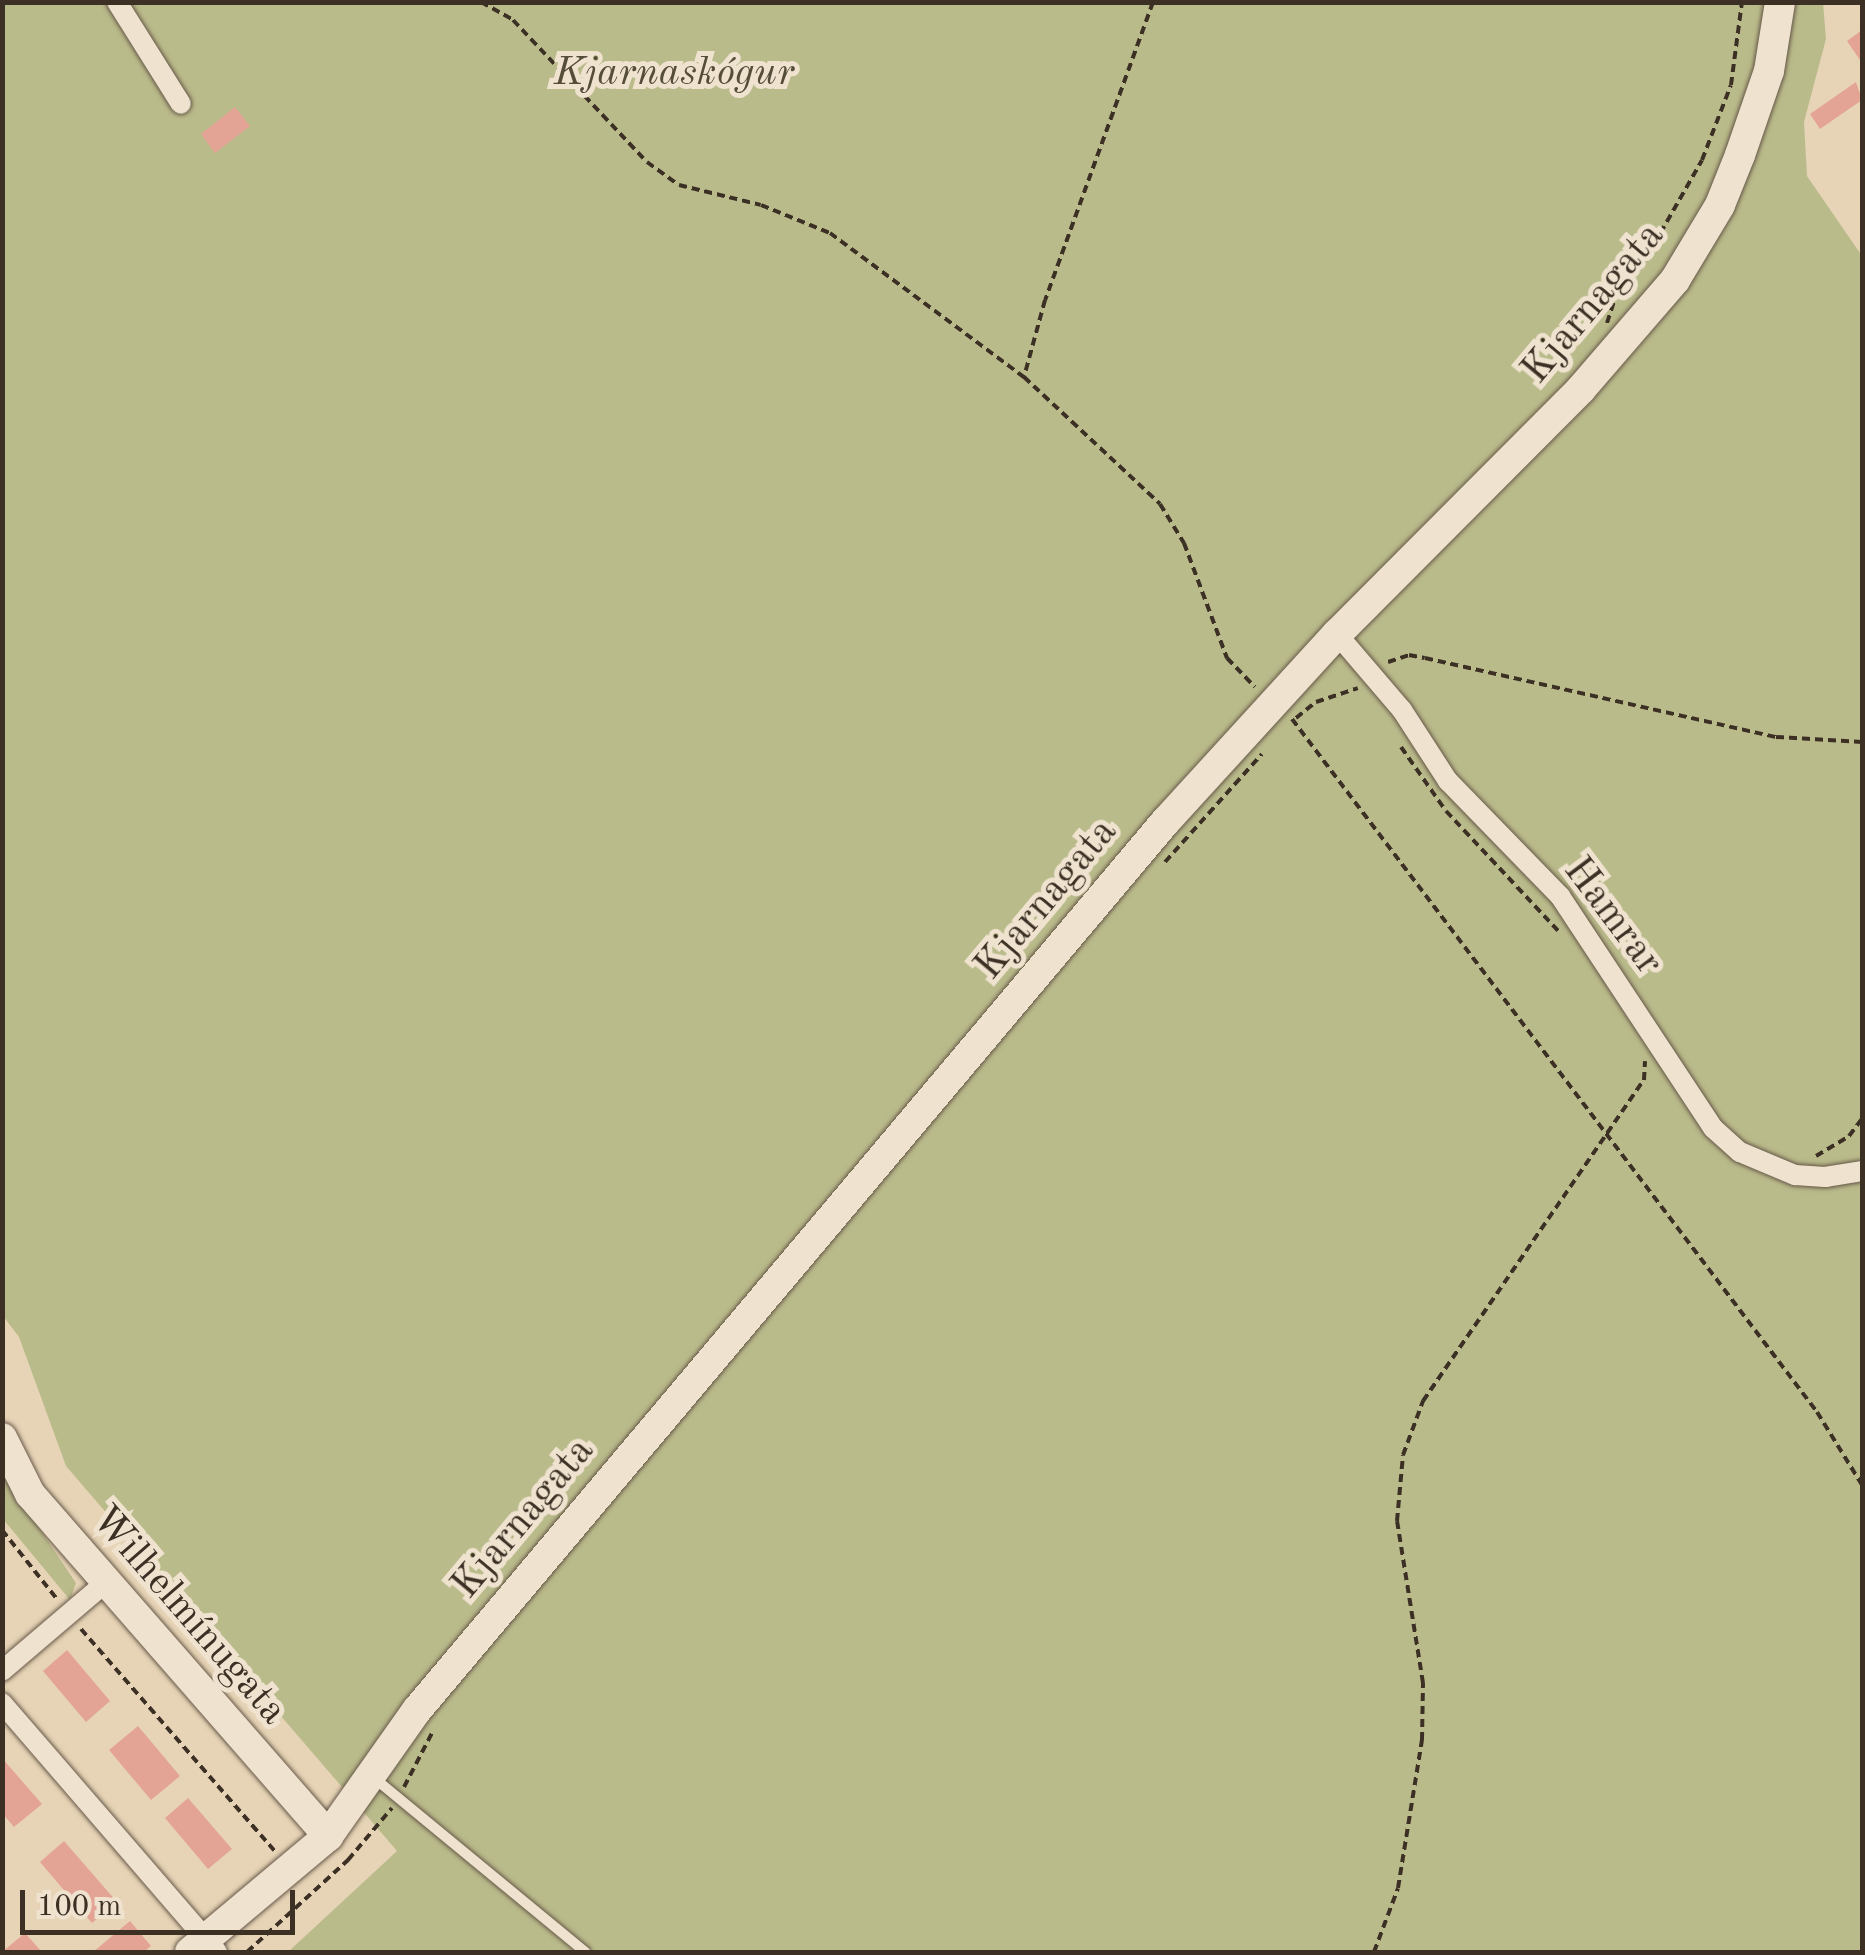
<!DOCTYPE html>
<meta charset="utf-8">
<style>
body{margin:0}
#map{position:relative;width:1865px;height:1955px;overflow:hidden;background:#e7d4b6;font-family:"Old Standard TT",serif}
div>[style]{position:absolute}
.green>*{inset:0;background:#babb8b}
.building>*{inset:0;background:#e4a495}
.path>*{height:4px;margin-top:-2px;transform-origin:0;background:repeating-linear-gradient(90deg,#3c3025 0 8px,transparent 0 13px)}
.roads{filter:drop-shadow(0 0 2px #675949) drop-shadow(0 0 2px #675949)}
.lane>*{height:10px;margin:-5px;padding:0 5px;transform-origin:5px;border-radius:5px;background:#efe3d0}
.street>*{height:20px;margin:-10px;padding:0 10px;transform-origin:10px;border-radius:10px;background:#efe3d0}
.secondary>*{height:30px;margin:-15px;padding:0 15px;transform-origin:15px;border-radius:15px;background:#efe3d0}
span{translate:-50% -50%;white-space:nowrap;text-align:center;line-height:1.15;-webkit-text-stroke:10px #efe3d0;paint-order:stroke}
.park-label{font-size:40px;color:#554c39;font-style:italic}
.street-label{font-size:40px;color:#3c3025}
.frame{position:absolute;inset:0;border:5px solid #3c3025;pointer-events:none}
.scale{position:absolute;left:20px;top:1890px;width:275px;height:45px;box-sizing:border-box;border:5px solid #3c3025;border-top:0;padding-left:12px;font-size:30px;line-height:35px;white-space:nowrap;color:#3c3025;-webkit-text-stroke:8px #efe3d0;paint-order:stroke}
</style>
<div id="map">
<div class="green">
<i style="clip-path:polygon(3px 3px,1823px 3px,1826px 39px,1804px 122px,1807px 176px,1862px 256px,1862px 1952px,288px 1952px,397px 1851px,66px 1466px,19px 1337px,3px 1316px)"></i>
<i style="clip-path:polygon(2px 1473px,76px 1583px,70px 1600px,3px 1519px)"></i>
</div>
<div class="building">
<i style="clip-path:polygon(1862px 30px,1862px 63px,1847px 41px)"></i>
<i style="clip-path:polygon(1856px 82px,1862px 100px,1820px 129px,1810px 114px)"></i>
<i style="clip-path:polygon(235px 107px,250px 126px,215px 153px,201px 134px)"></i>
<i style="clip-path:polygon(67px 1650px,110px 1701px,86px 1722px,43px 1671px)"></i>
<i style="clip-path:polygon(138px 1726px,180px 1776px,151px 1800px,109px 1750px)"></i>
<i style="clip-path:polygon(2px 1758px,42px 1804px,14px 1827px,2px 1813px)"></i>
<i style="clip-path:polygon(188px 1798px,232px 1849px,208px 1869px,165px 1818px)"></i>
<i style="clip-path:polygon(64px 1841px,117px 1902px,92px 1923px,40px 1862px)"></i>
<i style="clip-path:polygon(130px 1921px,151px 1946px,144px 1952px,93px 1952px)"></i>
<i style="clip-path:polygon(25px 1933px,42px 1952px,2px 1952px)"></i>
</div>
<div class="path">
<i style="left:481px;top:2px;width:37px;rotate:29deg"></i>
<i style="left:513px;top:20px;width:195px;rotate:46.7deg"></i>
<i style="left:647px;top:162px;width:39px;rotate:36deg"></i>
<i style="left:679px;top:185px;width:84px;rotate:13.7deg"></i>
<i style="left:761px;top:205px;width:74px;rotate:22.1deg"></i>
<i style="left:830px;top:233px;width:242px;rotate:36.6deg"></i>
<i style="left:1153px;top:2px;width:317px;rotate:109.9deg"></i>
<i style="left:1045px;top:300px;width:80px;rotate:105.3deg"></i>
<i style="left:1024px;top:377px;width:186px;rotate:43deg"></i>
<i style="left:1160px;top:504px;width:46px;rotate:58.4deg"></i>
<i style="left:1184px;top:543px;width:123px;rotate:69.5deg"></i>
<i style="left:1227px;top:658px;width:40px;rotate:46deg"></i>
<i style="left:1607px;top:323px;width:35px;rotate:-72deg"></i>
<i style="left:1618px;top:290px;width:33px;rotate:-45deg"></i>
<i style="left:1641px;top:267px;width:123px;rotate:-60.3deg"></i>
<i style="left:1702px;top:160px;width:80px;rotate:-68.9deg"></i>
<i style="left:1731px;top:85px;width:84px;rotate:-82.5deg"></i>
<i style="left:1388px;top:662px;width:22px;rotate:-18deg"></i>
<i style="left:1409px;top:655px;width:16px;rotate:11deg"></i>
<i style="left:1425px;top:658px;width:360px;rotate:12.7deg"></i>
<i style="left:1776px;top:737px;width:86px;rotate:3.3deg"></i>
<i style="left:1296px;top:718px;width:26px;rotate:-39deg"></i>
<i style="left:1316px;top:702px;width:44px;rotate:-18.4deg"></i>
<i style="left:1292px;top:719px;width:869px;rotate:52.85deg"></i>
<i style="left:1817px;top:1412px;width:86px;rotate:58.3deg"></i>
<i style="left:1401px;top:747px;width:78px;rotate:54.9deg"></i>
<i style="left:1446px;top:811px;width:167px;rotate:46.9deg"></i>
<i style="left:1165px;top:862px;width:145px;rotate:-48.1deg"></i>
<i style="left:1816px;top:1156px;width:39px;rotate:-31deg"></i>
<i style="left:1849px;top:1136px;width:21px;rotate:-53deg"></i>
<i style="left:2px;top:1530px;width:87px;rotate:51.5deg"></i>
<i style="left:81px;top:1629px;width:295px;rotate:48.9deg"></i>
<i style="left:404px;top:1787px;width:61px;rotate:-62.6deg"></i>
<i style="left:247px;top:1952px;width:137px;rotate:-42.3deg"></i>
<i style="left:348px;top:1860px;width:68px;rotate:-49.8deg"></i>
<i style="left:1374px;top:1952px;width:68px;rotate:-69.4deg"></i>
<i style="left:1398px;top:1888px;width:150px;rotate:-80.8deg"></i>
<i style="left:1422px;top:1740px;width:57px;rotate:-89deg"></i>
<i style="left:1423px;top:1683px;width:164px;rotate:-99.1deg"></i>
<i style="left:1397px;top:1521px;width:66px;rotate:-84.8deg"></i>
<i style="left:1403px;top:1455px;width:58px;rotate:-69.7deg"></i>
<i style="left:1423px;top:1401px;width:390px;rotate:-55.5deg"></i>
<i style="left:1644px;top:1080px;width:19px;rotate:-87deg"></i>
</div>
<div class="roads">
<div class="lane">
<i style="left:373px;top:1777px;width:275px;rotate:39.5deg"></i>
</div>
<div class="street">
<i style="left:117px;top:2px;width:120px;rotate:57.9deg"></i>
<i style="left:1337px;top:634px;width:100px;rotate:49.5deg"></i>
<i style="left:1402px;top:710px;width:85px;rotate:57.1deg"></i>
<i style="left:1448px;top:781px;width:161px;rotate:45.8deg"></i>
<i style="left:1560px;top:896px;width:278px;rotate:56.6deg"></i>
<i style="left:1713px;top:1128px;width:36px;rotate:42deg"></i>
<i style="left:1740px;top:1152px;width:60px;rotate:22.7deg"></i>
<i style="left:1795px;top:1175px;width:30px;rotate:4deg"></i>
<i style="left:1825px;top:1177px;width:37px;rotate:-9deg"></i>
<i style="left:2px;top:1671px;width:135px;rotate:-40.5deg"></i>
<i style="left:2px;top:1703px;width:329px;rotate:49.2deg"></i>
</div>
<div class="secondary">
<i style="left:2px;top:1438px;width:63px;rotate:63.4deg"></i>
<i style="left:30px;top:1494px;width:454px;rotate:48.9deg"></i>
<i style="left:190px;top:1952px;width:180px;rotate:-40deg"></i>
<i style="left:328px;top:1836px;width:154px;rotate:-54.8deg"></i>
<i style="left:417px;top:1710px;width:1162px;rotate:-49.89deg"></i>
<i style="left:1166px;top:821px;width:253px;rotate:-47.6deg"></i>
<i style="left:1337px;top:634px;width:346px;rotate:-45.1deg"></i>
<i style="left:1581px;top:389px;width:144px;rotate:-49.2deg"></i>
<i style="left:1675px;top:280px;width:87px;rotate:-59deg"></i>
<i style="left:1720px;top:205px;width:54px;rotate:-68.2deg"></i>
<i style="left:1740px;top:155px;width:89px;rotate:-71deg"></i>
<i style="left:1769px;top:71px;width:70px;rotate:-80.9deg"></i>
</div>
</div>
<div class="park-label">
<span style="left:674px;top:74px">Kjarnaskógur</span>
</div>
<div class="street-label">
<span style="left:1594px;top:304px;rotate:-50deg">Kjarnagata</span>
<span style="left:1047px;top:900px;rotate:-50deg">Kjarnagata</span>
<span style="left:1612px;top:917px;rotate:53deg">Hamrar</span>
<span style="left:524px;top:1519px;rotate:-50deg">Kjarnagata</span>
<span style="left:188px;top:1616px;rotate:49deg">Wilhelmínugata</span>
</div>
<div class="frame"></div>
<div class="scale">100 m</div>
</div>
